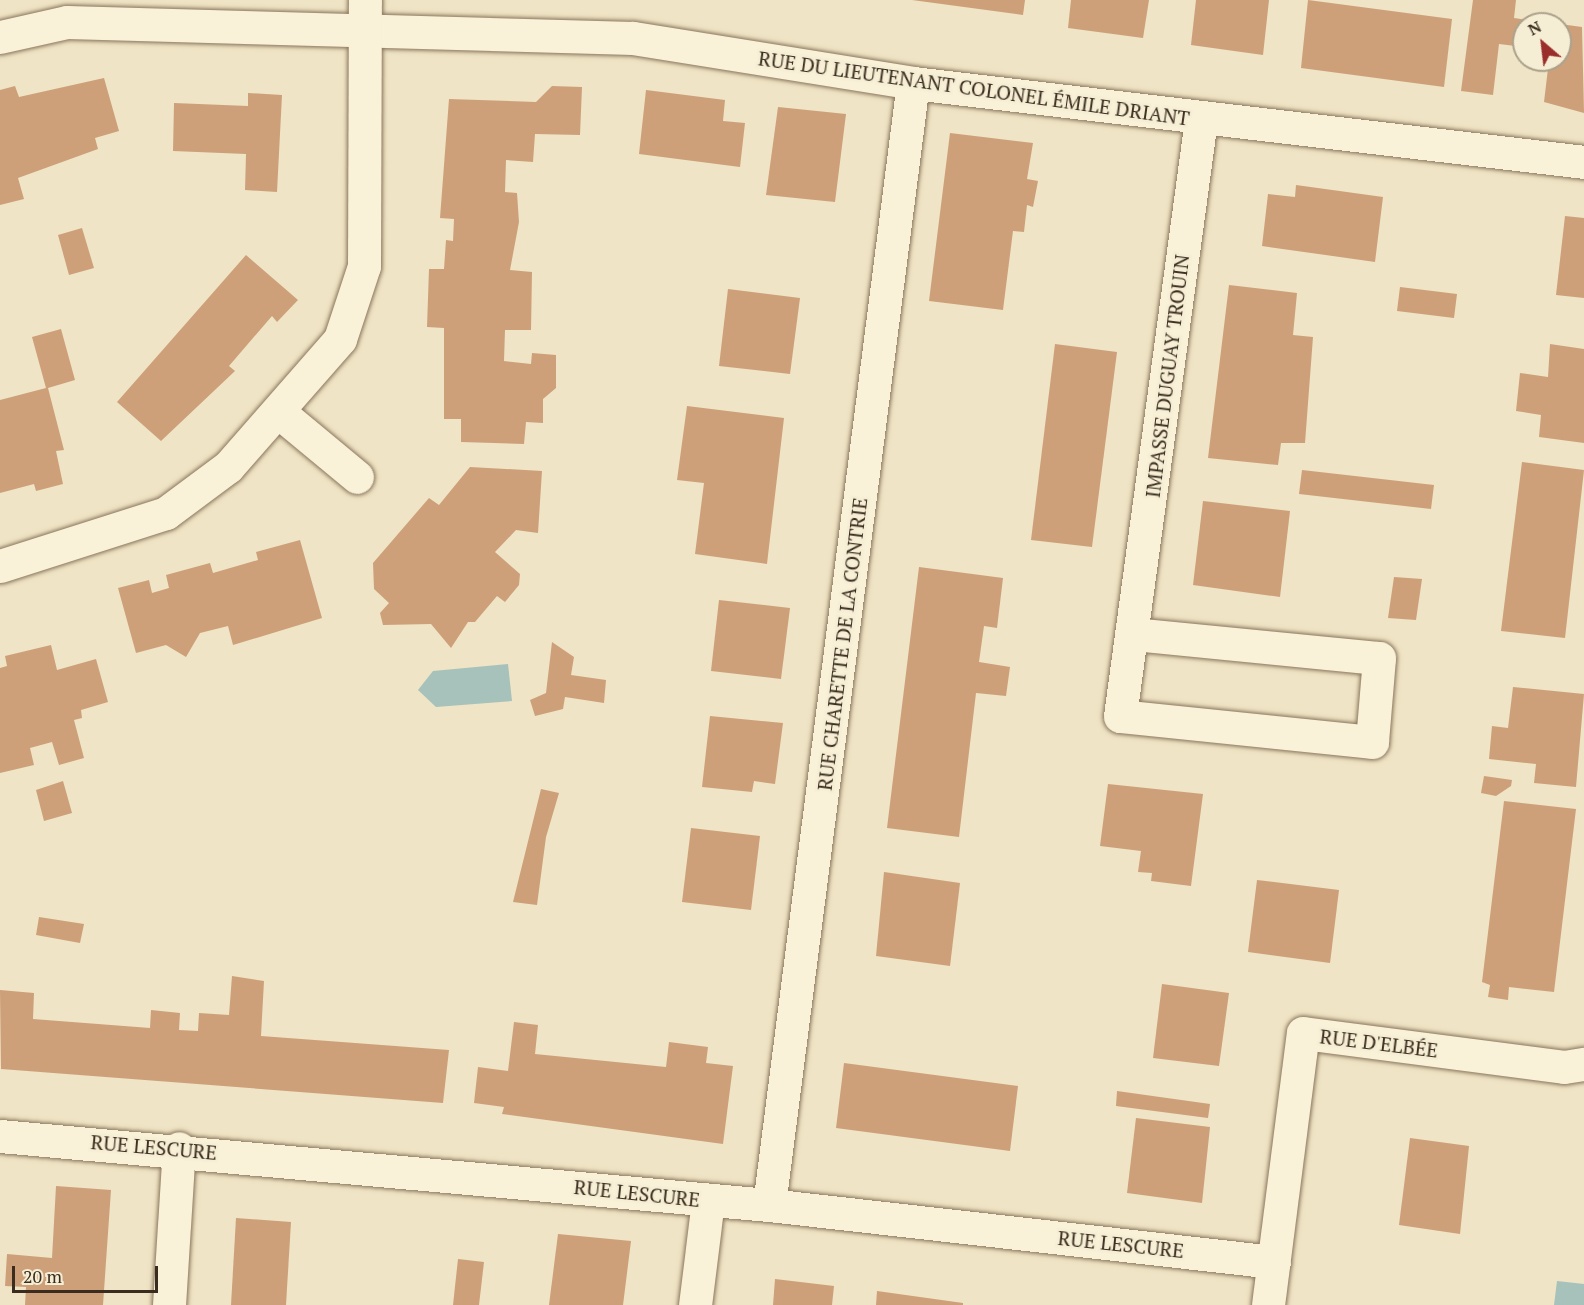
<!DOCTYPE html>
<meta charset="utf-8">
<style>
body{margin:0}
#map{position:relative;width:1584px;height:1305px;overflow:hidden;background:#efe4c5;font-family:"PT Serif",serif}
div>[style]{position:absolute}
.water>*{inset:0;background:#a6c2bb}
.building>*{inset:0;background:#cda07a}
.roads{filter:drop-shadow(0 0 2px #8a765b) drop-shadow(0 0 2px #8a765b)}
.minor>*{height:33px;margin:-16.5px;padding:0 16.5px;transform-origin:16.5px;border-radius:16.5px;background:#f9f1d8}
span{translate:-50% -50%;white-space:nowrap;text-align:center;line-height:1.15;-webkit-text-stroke:5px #f6eed4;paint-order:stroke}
.street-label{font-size:20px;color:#3a2d1f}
.north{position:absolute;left:1512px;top:12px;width:60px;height:60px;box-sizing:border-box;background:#f6eed4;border:2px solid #aba18c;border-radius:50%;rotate:332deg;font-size:16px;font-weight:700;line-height:24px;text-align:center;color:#3a2d1f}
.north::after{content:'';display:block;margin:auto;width:21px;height:27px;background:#992e2a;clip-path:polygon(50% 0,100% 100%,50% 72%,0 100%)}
.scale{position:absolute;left:12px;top:1266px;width:146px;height:27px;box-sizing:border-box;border:3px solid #3a2d1f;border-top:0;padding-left:8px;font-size:18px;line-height:21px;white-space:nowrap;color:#3a2d1f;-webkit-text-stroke:4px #f6eed4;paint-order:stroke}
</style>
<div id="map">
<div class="water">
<i style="clip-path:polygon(508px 664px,512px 701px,436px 707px,418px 690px,433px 671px)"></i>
<i style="clip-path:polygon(1557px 1281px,1584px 1284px,1584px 1305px,1554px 1305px)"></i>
</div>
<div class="building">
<i style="clip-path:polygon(912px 0,1025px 0,1023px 15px)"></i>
<i style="clip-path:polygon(1071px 0,1149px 0,1143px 38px,1068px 28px)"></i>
<i style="clip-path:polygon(1196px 0,1269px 0,1263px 55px,1191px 45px)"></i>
<i style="clip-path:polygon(1308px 0,1452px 19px,1444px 87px,1301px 68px)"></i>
<i style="clip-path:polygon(1473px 0,1516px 0,1514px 18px,1550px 23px,1524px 24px,1524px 47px,1499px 44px,1493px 95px,1461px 91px)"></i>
<i style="clip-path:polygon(1560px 24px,1582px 27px,1584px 113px,1544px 102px,1549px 60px,1560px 60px)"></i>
<i style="clip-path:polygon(104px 78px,119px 131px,95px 138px,98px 149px,18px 178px,24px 199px,0 205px,0 90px,15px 86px,19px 97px)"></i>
<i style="clip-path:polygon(552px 86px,582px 87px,580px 135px,535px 134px,533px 162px,506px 160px,505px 192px,517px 193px,519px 222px,510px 270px,532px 272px,531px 330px,505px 330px,504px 361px,531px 364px,532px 353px,556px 355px,556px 388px,543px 399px,543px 423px,526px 422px,524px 444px,461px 442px,461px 419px,444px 419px,444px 328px,427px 327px,429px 269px,444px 269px,446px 240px,453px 241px,454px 219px,440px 218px,449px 99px,536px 102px)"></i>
<i style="clip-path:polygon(646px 90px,725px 100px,723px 121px,745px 123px,740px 167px,639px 154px)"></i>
<i style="clip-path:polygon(248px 93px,282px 95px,277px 192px,245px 190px,246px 154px,173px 151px,174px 103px,248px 106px)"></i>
<i style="clip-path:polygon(778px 107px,846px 114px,835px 202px,766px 195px)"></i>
<i style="clip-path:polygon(950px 133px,1033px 143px,1027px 179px,1038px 181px,1033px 207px,1027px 205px,1024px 232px,1013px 231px,1003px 310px,929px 301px)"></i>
<i style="clip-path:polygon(1296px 185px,1383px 197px,1375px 262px,1262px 246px,1268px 194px,1295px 197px)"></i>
<i style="clip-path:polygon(1565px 216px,1584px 218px,1584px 298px,1556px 295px)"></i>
<i style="clip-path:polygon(82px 228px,94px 268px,69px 275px,58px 235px)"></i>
<i style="clip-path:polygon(246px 255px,298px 300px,277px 322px,272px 316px,229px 366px,235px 371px,161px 441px,117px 402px)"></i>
<i style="clip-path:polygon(1229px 285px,1297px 293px,1293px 335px,1313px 337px,1305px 443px,1281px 443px,1278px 465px,1208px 458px)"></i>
<i style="clip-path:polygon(1400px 287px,1457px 294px,1454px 318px,1397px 311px)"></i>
<i style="clip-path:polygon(728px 289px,800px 298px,790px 374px,719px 366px)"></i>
<i style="clip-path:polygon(61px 329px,75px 380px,48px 388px,64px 450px,56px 451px,63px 484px,36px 491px,34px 484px,0 493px,0 400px,46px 388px,32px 337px)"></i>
<i style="clip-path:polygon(1055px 344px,1117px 352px,1092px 547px,1031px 540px)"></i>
<i style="clip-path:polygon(1550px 344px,1584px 349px,1584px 443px,1539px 437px,1541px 415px,1516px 411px,1520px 373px,1548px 377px)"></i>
<i style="clip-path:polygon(687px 406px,784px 418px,767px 564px,695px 554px,704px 483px,677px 480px)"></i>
<i style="clip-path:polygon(1522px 462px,1584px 470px,1565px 638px,1501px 631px)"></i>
<i style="clip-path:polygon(470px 467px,542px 471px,538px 533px,516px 530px,495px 552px,520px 574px,519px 585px,505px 602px,497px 596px,475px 622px,468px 622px,451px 648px,431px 624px,383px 625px,380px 613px,389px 603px,374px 589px,373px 563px,429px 498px,439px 505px)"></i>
<i style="clip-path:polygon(1302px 470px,1434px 485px,1431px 509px,1299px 494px)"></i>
<i style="clip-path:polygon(1203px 501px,1290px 511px,1280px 597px,1193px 585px)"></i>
<i style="clip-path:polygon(300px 540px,322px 618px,233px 645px,228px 626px,200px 633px,186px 657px,166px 645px,136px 653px,118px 588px,149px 580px,152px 593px,169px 588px,166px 575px,210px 563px,213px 573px,258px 560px,256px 552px)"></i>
<i style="clip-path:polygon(919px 567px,1003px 578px,997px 628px,984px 626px,979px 662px,1010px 667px,1006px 696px,976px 693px,959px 837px,887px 828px)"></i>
<i style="clip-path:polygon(1394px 577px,1422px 579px,1416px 620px,1388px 618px)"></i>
<i style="clip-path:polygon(719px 600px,790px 608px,781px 679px,711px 671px)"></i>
<i style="clip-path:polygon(552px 642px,574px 657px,571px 675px,606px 680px,604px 703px,565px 697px,563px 709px,535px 716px,530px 700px,546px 693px)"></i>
<i style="clip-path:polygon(51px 645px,57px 670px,96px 659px,108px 702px,81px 710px,82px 718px,74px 720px,84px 758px,59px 765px,52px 742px,30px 748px,34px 765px,0 773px,0 668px,7px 666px,5px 656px)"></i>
<i style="clip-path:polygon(1513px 687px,1584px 694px,1576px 787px,1534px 783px,1536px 764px,1489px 759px,1492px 726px,1508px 728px)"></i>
<i style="clip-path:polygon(710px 716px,783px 723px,775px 784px,754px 781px,752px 792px,702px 787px)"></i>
<i style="clip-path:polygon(1484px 776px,1512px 780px,1511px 786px,1496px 796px,1481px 793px)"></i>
<i style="clip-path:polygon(63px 781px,72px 813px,44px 821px,36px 790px)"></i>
<i style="clip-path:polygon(1108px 784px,1203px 794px,1191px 886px,1151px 881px,1152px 873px,1138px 872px,1141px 851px,1100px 846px)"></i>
<i style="clip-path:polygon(541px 789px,559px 793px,546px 837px,537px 905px,513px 902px)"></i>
<i style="clip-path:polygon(1504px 801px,1576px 809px,1554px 992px,1509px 987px,1508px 1000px,1488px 997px,1490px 985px,1482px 982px)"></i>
<i style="clip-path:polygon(691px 828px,760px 836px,751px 910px,682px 902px)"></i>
<i style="clip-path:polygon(884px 872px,960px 883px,950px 966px,876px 956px)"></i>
<i style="clip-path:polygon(1257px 880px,1339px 890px,1330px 963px,1248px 952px)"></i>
<i style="clip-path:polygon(39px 917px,84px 924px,80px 943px,36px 935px)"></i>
<i style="clip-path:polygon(232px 976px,264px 981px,261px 1036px,449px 1050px,443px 1103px,1px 1069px,0 990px,34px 993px,33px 1019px,150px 1028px,151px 1010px,180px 1013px,179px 1030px,198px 1031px,199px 1013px,229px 1015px)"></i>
<i style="clip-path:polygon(1162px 984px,1229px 993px,1219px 1066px,1153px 1058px)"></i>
<i style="clip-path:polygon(514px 1022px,538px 1025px,535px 1054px,666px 1067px,669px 1042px,708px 1047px,706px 1063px,733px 1066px,723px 1144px,502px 1114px,504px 1107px,474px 1103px,478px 1067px,508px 1071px)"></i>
<i style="clip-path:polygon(844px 1063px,1018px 1086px,1010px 1151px,836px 1128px)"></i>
<i style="clip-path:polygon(1117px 1091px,1210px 1104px,1208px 1118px,1116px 1106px)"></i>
<i style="clip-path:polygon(1136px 1118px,1210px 1127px,1202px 1203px,1127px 1193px)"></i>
<i style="clip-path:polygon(1410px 1138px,1469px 1146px,1460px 1234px,1399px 1225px)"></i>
<i style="clip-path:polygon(56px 1186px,111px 1190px,103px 1305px,25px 1305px,26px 1287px,5px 1286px,7px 1254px,52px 1258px)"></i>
<i style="clip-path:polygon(236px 1218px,291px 1222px,286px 1305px,231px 1305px)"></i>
<i style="clip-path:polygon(558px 1234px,631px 1241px,623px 1305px,549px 1305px)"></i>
<i style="clip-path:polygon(458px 1259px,484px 1262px,479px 1305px,453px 1305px)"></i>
<i style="clip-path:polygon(775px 1279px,834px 1286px,832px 1305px,773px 1305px)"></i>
<i style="clip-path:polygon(877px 1291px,963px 1303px,963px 1305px,876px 1305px)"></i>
</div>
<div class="roads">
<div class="minor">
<i style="left:0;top:37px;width:69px;rotate:-12.6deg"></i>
<i style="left:67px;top:22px;width:566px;rotate:1.62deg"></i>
<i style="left:633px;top:38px;width:284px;rotate:9.1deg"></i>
<i style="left:913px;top:83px;width:676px;rotate:6.71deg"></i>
<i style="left:280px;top:413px;width:100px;rotate:39.7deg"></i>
<i style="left:0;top:566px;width:174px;rotate:-17.7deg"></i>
<i style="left:166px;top:513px;width:77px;rotate:-36.6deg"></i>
<i style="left:228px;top:467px;width:170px;rotate:-48.8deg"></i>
<i style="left:340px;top:339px;width:77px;rotate:-71.8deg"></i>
<i style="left:364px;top:266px;width:266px;rotate:-89.8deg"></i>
<i style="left:1133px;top:634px;width:247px;rotate:5.6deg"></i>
<i style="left:1379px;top:658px;width:84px;rotate:94.8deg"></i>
<i style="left:1372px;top:742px;width:253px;rotate:-174.1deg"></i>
<i style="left:1120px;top:716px;width:602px;rotate:-82.27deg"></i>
<i style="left:0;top:1136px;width:772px;rotate:5.13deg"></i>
<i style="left:769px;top:1205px;width:508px;rotate:6.44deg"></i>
<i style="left:769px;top:1205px;width:1131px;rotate:-82.69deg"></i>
<i style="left:169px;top:1305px;width:157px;rotate:-86.4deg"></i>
<i style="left:695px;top:1305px;width:106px;rotate:-82.9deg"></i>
<i style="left:1268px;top:1305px;width:274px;rotate:-82.7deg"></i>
<i style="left:1303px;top:1033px;width:263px;rotate:7.4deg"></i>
<i style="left:1564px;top:1067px;width:20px;rotate:-9deg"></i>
</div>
</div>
<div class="street-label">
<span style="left:974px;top:88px;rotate:8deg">RUE DU LIEUTENANT COLONEL ÉMILE DRIANT</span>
<span style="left:1167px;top:376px;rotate:-83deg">IMPASSE DUGUAY TROUIN</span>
<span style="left:842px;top:644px;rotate:-83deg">RUE CHARETTE DE LA CONTRIE</span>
<span style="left:1379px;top:1043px;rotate:7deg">RUE D'ELBÉE</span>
<span style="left:154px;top:1147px;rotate:5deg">RUE LESCURE</span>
<span style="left:637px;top:1193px;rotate:6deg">RUE LESCURE</span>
<span style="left:1121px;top:1244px;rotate:6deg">RUE LESCURE</span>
</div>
<div class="north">N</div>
<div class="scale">20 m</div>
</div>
